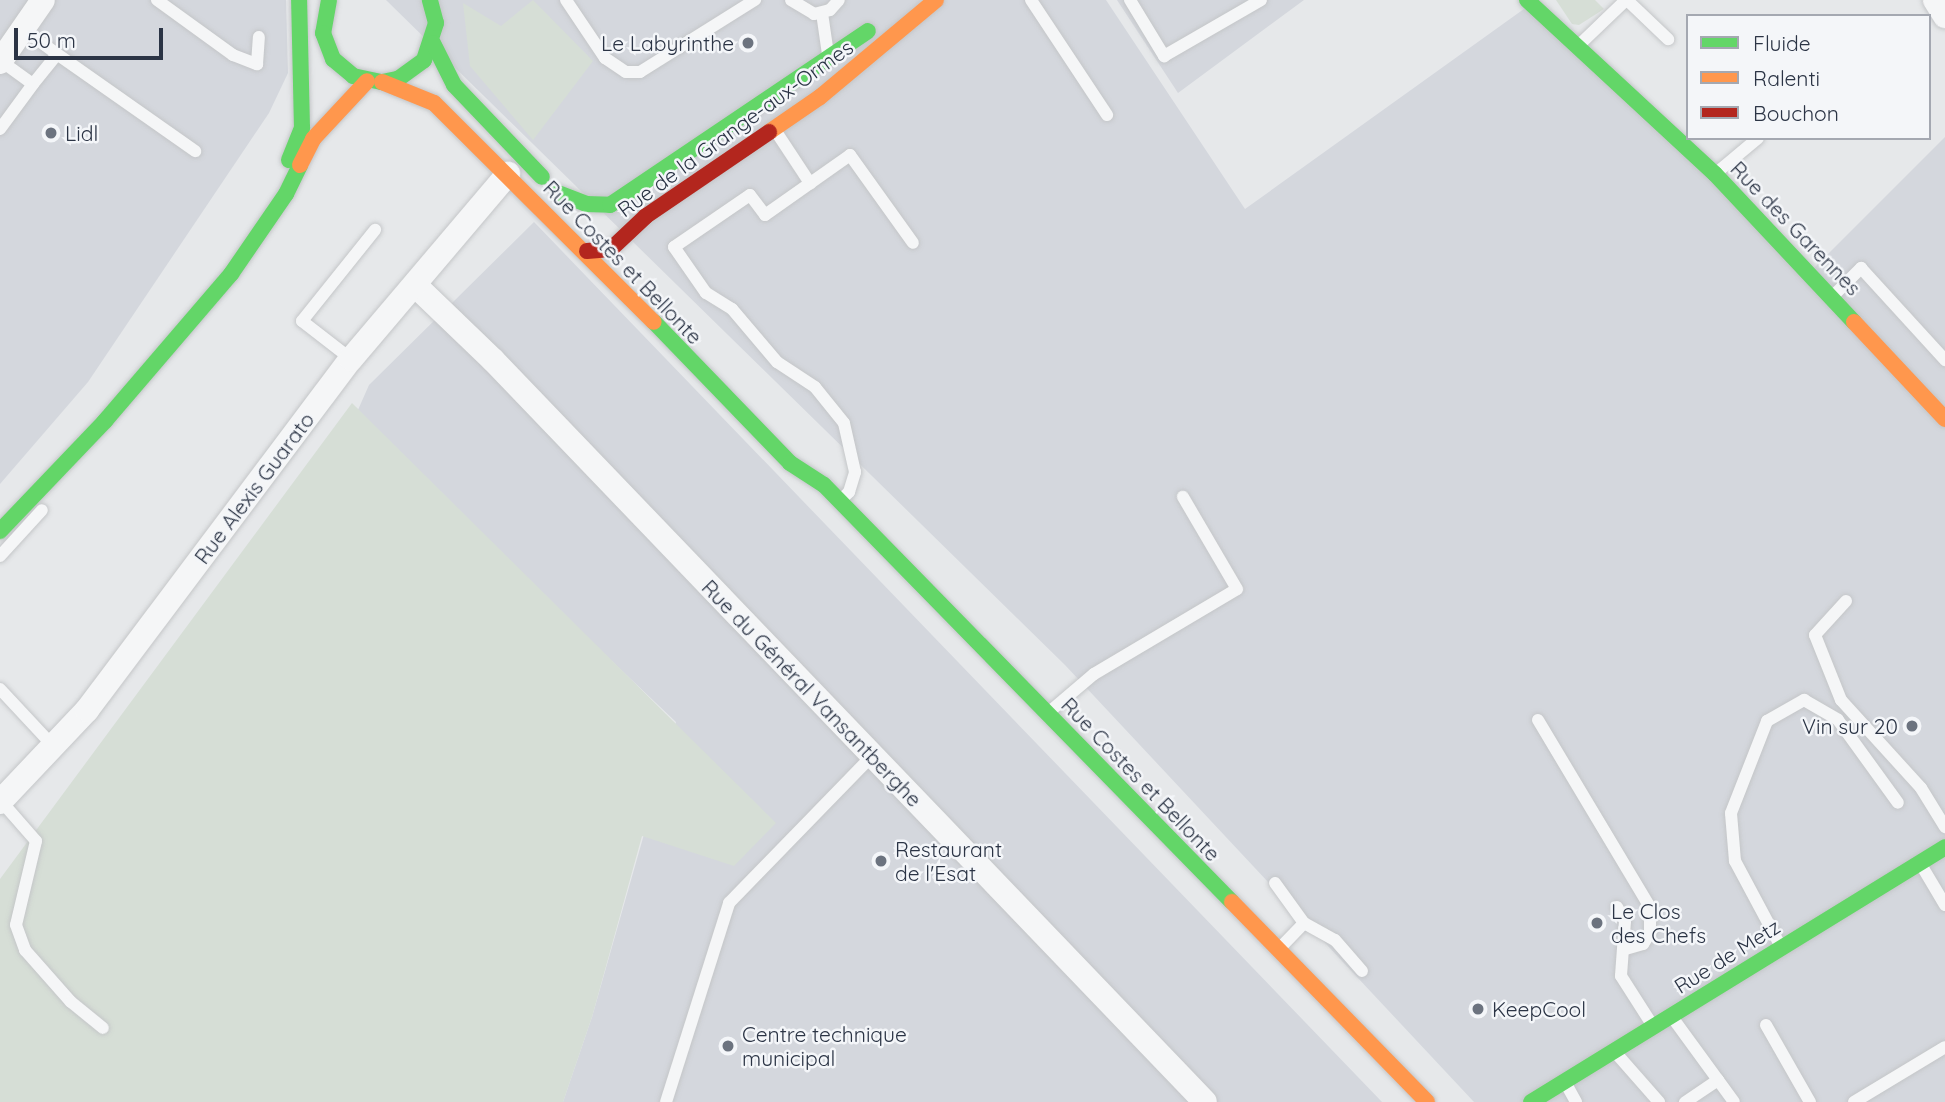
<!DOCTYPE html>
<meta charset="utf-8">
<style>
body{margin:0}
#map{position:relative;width:1945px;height:1102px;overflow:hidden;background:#e6e8ea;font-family:Quicksand,sans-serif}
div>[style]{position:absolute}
.built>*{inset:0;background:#d4d7dd}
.green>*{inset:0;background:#d6ded6}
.roads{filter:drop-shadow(0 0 2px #c4c6c8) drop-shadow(0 0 2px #c4c6c8)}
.lane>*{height:12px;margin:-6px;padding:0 6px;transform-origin:6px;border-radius:6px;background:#f5f6f7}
.street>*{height:24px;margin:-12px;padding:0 12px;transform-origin:12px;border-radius:12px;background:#f5f6f7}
.fast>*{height:16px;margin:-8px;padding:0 8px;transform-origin:8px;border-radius:8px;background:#63d668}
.slow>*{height:16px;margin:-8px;padding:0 8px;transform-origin:8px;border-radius:8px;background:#ff974d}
.jam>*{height:16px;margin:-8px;padding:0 8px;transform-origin:8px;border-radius:8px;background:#b3261e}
.dots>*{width:19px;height:19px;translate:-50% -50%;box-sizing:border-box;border:4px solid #f4f6f9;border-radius:50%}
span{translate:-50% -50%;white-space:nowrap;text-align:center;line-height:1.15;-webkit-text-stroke:5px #f4f6f9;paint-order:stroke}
.poi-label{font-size:21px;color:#2b3445}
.right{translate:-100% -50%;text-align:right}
.left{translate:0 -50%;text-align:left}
.street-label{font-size:21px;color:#2b3445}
.legend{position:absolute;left:1686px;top:14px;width:245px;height:126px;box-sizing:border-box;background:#f4f6f9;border:2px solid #a4a8b1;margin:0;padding:9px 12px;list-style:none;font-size:21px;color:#2b3445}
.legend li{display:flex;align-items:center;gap:14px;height:35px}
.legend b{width:35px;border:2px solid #a4a8b1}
.scale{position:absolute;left:14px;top:28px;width:149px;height:32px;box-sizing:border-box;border:4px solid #2b3445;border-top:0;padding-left:9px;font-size:21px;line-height:24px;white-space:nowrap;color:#2b3445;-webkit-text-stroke:5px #f4f6f9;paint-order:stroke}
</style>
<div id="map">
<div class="built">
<i style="clip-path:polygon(0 0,286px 0,288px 73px,269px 113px,88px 382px,0 484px)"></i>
<i style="clip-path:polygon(386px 0,1106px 0,1245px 209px,1531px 4px,1810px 272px,1945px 137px,1945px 1102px,1474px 1102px,1065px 665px)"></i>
<i style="clip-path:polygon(1117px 0,1304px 0,1178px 93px)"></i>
<i style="clip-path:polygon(534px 222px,1357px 1076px,1382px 1102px,563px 1102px,592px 1017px,676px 722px,559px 611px,342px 446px,369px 385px)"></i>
</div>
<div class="green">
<i style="clip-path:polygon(533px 0,593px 61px,533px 140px,470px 66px,463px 3px,501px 26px)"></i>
<i style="clip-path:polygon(1556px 0,1595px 0,1604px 9px,1579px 25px,1572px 24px)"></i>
<i style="clip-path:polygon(352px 403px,776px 823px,734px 866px,642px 836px,592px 1017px,563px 1102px,0 1102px,0 879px)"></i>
</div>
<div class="roads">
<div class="lane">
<i style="left:157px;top:0;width:94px;rotate:35.9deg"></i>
<i style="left:233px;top:55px;width:26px;rotate:21deg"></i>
<i style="left:257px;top:64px;width:27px;rotate:-86deg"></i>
<i style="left:566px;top:0;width:70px;rotate:56.1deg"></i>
<i style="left:605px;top:58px;width:25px;rotate:34deg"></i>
<i style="left:626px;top:72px;width:14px"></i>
<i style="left:640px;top:72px;width:136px;rotate:-32.1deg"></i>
<i style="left:791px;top:0;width:27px;rotate:31deg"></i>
<i style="left:814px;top:14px;width:16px;rotate:-14deg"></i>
<i style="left:830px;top:10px;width:13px;rotate:-48deg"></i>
<i style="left:1031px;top:0;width:138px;rotate:56.5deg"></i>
<i style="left:1130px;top:0;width:66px;rotate:58.7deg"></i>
<i style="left:1164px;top:56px;width:112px;rotate:-30deg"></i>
<i style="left:1627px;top:0;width:57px;rotate:43.6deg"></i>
<i style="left:822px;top:13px;width:41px;rotate:81.7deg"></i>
<i style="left:23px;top:29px;width:42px;rotate:36.3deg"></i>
<i style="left:1577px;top:47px;width:68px;rotate:-43.8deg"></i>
<i style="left:1px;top:61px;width:39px;rotate:36deg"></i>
<i style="left:33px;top:84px;width:38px;rotate:-51deg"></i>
<i style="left:57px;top:54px;width:169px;rotate:35.1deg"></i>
<i style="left:0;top:129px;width:56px;rotate:-53.7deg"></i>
<i style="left:775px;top:130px;width:64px;rotate:56.6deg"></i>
<i style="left:1715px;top:174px;width:56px;rotate:-39.9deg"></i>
<i style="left:1833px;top:296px;width:40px;rotate:-45deg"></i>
<i style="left:1861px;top:268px;width:125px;rotate:47.6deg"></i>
<i style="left:351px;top:359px;width:62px;rotate:-142.2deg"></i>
<i style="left:302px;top:321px;width:117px;rotate:-51.3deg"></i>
<i style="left:840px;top:501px;width:13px;rotate:-45deg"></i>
<i style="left:849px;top:492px;width:21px;rotate:-73deg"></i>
<i style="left:855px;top:472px;width:50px;rotate:-102.7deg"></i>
<i style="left:844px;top:423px;width:46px;rotate:-128.9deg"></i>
<i style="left:815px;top:387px;width:45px;rotate:-146.7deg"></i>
<i style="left:777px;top:362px;width:70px;rotate:-130.3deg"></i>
<i style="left:732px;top:309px;width:31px;rotate:-148deg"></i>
<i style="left:706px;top:293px;width:56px;rotate:-124.8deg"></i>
<i style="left:674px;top:247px;width:92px;rotate:-34.4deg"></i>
<i style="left:750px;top:195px;width:25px;rotate:53deg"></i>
<i style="left:765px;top:215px;width:104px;rotate:-35.2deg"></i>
<i style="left:850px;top:155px;width:108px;rotate:54.4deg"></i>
<i style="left:0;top:556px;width:62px;rotate:-47.6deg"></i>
<i style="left:1846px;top:601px;width:46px;rotate:132.4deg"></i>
<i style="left:1815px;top:635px;width:70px;rotate:68.2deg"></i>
<i style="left:1841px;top:700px;width:119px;rotate:47.7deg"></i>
<i style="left:1921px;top:788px;width:46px;rotate:58.4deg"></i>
<i style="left:0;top:689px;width:81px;rotate:47deg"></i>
<i style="left:1048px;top:713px;width:60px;rotate:-40.3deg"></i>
<i style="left:1094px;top:674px;width:166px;rotate:-30.7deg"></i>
<i style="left:1237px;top:589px;width:107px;rotate:-120.4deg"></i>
<i style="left:1538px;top:720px;width:218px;rotate:59.1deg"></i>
<i style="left:1650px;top:907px;width:26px;rotate:90deg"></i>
<i style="left:1650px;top:933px;width:13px;rotate:122deg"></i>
<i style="left:1643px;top:944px;width:19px;rotate:164deg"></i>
<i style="left:1px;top:801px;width:53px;rotate:48.8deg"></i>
<i style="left:36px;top:841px;width:86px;rotate:103.4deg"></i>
<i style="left:16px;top:925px;width:27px;rotate:70deg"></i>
<i style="left:25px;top:950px;width:69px;rotate:48.5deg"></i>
<i style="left:71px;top:1002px;width:41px;rotate:39.1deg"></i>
<i style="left:1920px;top:863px;width:49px;rotate:59.2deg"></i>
<i style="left:1275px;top:883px;width:49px;rotate:54.1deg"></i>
<i style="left:1304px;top:923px;width:35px;rotate:29deg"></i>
<i style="left:1335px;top:940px;width:41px;rotate:48.9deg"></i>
<i style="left:1617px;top:907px;width:16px;rotate:60deg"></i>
<i style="left:1625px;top:921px;width:55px;rotate:94.2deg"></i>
<i style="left:1621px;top:976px;width:59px;rotate:57.4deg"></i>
<i style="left:1781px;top:947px;width:98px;rotate:-118.1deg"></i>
<i style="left:1735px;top:861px;width:48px;rotate:-94.8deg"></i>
<i style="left:1731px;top:813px;width:99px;rotate:-68.6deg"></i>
<i style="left:1767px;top:721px;width:43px;rotate:-29.6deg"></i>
<i style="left:1804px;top:700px;width:39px;rotate:30deg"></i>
<i style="left:1838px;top:720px;width:102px;rotate:54.1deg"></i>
<i style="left:1279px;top:949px;width:36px;rotate:-46deg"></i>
<i style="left:1672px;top:1017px;width:78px;rotate:53.9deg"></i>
<i style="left:1718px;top:1080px;width:40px;rotate:146deg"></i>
<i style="left:1766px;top:1025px;width:89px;rotate:60.3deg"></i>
<i style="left:1615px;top:1052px;width:67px;rotate:48.7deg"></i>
<i style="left:1718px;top:1080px;width:27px;rotate:54deg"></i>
<i style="left:1565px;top:1082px;width:23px;rotate:61deg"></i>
<i style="left:666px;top:1102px;width:209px;rotate:-72.4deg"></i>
<i style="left:729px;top:903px;width:205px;rotate:-45.8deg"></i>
<i style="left:1854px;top:1102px;width:106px;rotate:-31.1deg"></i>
</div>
<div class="street">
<i style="left:1935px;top:0;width:19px;rotate:58deg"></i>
<i style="left:0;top:62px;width:75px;rotate:-55.3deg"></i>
<i style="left:416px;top:286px;width:107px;rotate:43.9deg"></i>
<i style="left:493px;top:360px;width:1028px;rotate:46.18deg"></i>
<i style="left:0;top:802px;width:127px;rotate:-46.6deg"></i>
<i style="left:87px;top:710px;width:439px;rotate:-53.1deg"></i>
<i style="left:351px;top:359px;width:243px;rotate:-49.7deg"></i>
</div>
<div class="fast">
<i style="left:329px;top:0;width:34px;rotate:100deg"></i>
<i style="left:323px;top:33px;width:28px;rotate:69deg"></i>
<i style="left:333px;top:59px;width:26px;rotate:40deg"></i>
<i style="left:353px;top:76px;width:30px;rotate:12deg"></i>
<i style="left:382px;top:82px;width:16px;rotate:-11deg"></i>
<i style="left:398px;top:79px;width:32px;rotate:-36deg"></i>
<i style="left:424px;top:60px;width:39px;rotate:-72deg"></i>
<i style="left:436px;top:23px;width:24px;rotate:-105deg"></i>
<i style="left:1527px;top:0;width:256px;rotate:42.8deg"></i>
<i style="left:1715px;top:174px;width:203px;rotate:46.8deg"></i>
<i style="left:433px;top:43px;width:47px;rotate:63.4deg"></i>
<i style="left:454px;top:85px;width:127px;rotate:46.3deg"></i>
<i style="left:289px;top:160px;width:35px;rotate:-68deg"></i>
<i style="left:302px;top:128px;width:128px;rotate:-91.3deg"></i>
<i style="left:558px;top:193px;width:30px;rotate:21deg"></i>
<i style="left:586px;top:204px;width:24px;rotate:2deg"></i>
<i style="left:610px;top:205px;width:311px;rotate:-34deg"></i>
<i style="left:654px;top:322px;width:196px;rotate:46deg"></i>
<i style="left:790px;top:463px;width:40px;rotate:32.9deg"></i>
<i style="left:824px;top:485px;width:583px;rotate:45.63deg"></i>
<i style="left:0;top:531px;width:152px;rotate:-46.3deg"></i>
<i style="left:105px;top:421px;width:194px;rotate:-49.4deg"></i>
<i style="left:231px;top:274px;width:97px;rotate:-55.5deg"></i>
<i style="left:286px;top:194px;width:32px;rotate:-64deg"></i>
<i style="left:1531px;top:1102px;width:486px;rotate:-31.6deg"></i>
</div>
<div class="slow">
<i style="left:382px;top:82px;width:56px;rotate:22deg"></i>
<i style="left:434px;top:103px;width:310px;rotate:44.9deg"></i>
<i style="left:769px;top:132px;width:62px;rotate:-34.5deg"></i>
<i style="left:820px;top:97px;width:151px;rotate:-39.9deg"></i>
<i style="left:300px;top:165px;width:29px;rotate:-63deg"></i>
<i style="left:313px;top:139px;width:79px;rotate:-47deg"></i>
<i style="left:1854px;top:322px;width:133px;rotate:46.8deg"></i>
<i style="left:1232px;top:902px;width:279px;rotate:45.7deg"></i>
</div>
<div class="jam">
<i style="left:587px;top:251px;width:24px;rotate:-5deg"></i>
<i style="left:611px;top:249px;width:48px;rotate:-43.3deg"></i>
<i style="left:646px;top:216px;width:149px;rotate:-34.3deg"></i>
</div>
</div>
<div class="dots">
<i style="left:748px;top:43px;background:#6c737f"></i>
<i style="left:51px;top:133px;background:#6c737f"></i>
<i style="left:1912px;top:726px;background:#6c737f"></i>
<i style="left:881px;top:861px;background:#6c737f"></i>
<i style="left:1597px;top:923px;background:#6c737f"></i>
<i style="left:1478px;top:1009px;background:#6c737f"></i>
<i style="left:728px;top:1046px;background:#6c737f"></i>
</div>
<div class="poi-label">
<span class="right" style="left:734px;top:43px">Le Labyrinthe</span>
<span class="left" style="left:65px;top:133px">Lidl</span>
<span class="right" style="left:1898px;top:726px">Vin sur 20</span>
<span class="left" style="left:895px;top:861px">Restaurant<br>de l'Esat</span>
<span class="left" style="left:1611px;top:923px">Le Clos<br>des Chefs</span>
<span class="left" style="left:1492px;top:1009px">KeepCool</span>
<span class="left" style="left:742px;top:1046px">Centre technique<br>municipal</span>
</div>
<div class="street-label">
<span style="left:735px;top:128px;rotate:-36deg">Rue de la Grange-aux-Ormes</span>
<span style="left:1796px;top:228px;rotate:46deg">Rue des Garennes</span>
<span style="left:623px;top:262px;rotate:46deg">Rue Costes et Bellonte</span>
<span style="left:254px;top:488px;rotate:-53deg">Rue Alexis Guarato</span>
<span style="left:812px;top:693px;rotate:46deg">Rue du Général Vansantberghe</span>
<span style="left:1141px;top:779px;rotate:46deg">Rue Costes et Bellonte</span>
<span style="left:1727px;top:956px;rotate:-32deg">Rue de Metz</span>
</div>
<ul class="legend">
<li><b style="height:9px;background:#63d668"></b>Fluide</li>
<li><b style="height:9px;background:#ff974d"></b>Ralenti</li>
<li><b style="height:9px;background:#b3261e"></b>Bouchon</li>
</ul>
<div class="scale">50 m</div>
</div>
